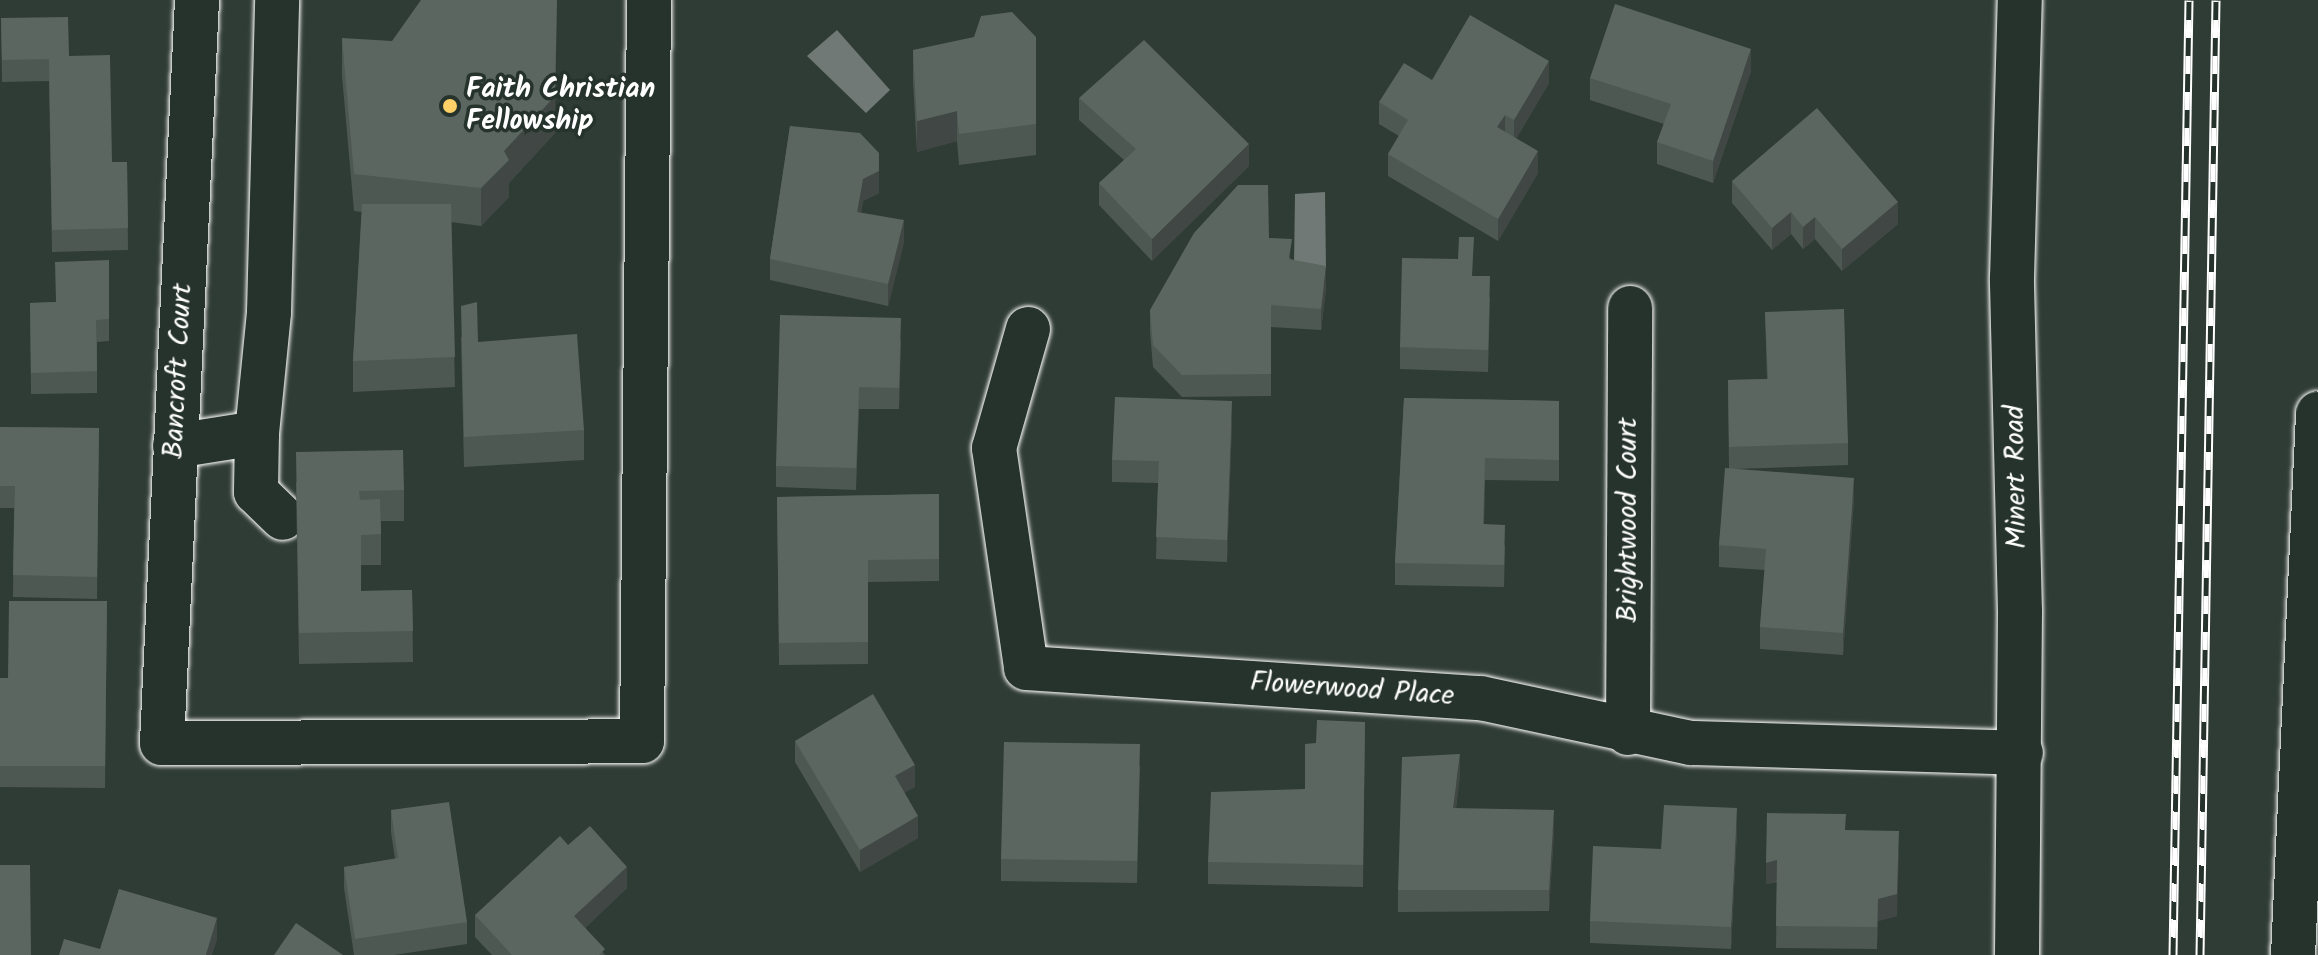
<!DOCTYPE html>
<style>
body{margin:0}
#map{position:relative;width:2318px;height:955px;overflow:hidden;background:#2f3b35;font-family:Kalam,sans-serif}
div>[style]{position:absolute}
.water>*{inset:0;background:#707975}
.roads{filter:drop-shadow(0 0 2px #fff) drop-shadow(0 0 2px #fff)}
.minor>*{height:44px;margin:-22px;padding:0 22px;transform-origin:22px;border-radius:22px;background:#26332d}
.rail>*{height:9px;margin-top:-4.5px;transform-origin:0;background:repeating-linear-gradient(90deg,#26332d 0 18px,#fff 0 36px);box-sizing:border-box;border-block:2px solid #fff}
.wall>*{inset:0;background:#4e5853}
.shaded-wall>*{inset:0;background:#404744}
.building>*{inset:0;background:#5b6661}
.dots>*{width:22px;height:22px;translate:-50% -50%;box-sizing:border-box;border:4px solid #26332d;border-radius:50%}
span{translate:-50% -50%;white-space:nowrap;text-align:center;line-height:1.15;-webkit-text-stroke:7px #26332d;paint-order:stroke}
.poi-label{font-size:28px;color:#fff;font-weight:700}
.left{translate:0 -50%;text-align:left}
.street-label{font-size:28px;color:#fff}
</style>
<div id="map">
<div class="water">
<i style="clip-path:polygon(837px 30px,890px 90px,866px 113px,807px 56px)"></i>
<i style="clip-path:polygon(1325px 192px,1326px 268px,1294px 265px,1295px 194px)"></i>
</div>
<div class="roads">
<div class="minor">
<i style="left:197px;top:0;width:744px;rotate:92.7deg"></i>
<i style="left:162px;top:743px;width:480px;rotate:-0.2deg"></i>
<i style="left:642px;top:741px;width:741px;rotate:-89.46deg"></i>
<i style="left:1028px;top:329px;width:124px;rotate:105.9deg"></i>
<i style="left:994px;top:448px;width:222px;rotate:81.7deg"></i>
<i style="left:1026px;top:668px;width:456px;rotate:3.8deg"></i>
<i style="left:1481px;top:698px;width:215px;rotate:12.1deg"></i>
<i style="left:1691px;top:743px;width:330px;rotate:1.7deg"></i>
<i style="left:257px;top:433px;width:122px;rotate:-84.3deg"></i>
<i style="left:269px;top:312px;width:312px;rotate:-88.5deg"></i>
<i style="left:175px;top:446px;width:83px;rotate:-9deg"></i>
<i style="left:257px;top:433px;width:59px;rotate:91deg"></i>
<i style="left:256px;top:492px;width:37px;rotate:44deg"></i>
<i style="left:1628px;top:733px;width:425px;rotate:-89.7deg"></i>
<i style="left:2017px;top:955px;width:343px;rotate:-89.5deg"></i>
<i style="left:2020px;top:612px;width:334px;rotate:-91.4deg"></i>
<i style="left:2012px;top:278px;width:278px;rotate:-88.4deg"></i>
<i style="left:2293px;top:955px;width:542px;rotate:-87.35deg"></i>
</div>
</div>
<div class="rail">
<i style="left:2173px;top:955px;width:955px;rotate:-89.04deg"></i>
<i style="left:2200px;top:955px;width:955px;rotate:-89.04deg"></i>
</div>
<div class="wall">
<i style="clip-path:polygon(1px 18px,69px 56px,112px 162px,127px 162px,128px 250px,52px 252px,49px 81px,2px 82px)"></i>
<i style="clip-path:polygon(1036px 37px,1036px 155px,959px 165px,957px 141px,917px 152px,913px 81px,913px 50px)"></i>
<i style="clip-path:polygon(342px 38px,555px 133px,509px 183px,509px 197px,481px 226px,451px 222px,455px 387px,353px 392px,353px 361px,362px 212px,354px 211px,342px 76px)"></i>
<i style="clip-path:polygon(1751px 71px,1713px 183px,1657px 164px,1657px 142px,1664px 124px,1590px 100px,1590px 78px)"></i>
<i style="clip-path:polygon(1549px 83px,1516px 139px,1538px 173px,1498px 241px,1388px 176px,1388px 154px,1399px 136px,1379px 124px,1379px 102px)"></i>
<i style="clip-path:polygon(1079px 98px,1249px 166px,1152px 261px,1099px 205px,1099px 183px,1124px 160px,1079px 120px)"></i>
<i style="clip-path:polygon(790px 126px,879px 193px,863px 201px,861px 213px,904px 242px,888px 306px,770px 280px,770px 259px)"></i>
<i style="clip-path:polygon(1732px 181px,1898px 224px,1842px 271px,1815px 239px,1803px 249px,1791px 234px,1772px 250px,1732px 203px)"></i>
<i style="clip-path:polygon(1269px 238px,1292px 260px,1326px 288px,1321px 330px,1271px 327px,1271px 396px,1182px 397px,1153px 367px,1150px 332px,1150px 310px)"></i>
<i style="clip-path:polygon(109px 260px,109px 341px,97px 342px,97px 393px,31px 394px,30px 303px,56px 302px)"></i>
<i style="clip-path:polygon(1473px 276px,1490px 298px,1488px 372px,1400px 369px,1400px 347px)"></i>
<i style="clip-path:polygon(1765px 312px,1848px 443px,1848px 465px,1734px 469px,1854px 499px,1843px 655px,1760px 649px,1760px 627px,1765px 570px,1719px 567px,1719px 545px,1729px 469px,1728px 380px,1767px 379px)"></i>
<i style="clip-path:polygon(461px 337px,478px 342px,584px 430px,584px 460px,464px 467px)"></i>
<i style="clip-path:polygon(901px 340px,899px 409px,859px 409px,856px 490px,776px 487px,776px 466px)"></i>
<i style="clip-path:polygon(1404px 398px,1559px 401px,1559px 481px,1485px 480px,1484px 524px,1505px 546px,1504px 587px,1395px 585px,1395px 563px)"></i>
<i style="clip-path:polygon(1232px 423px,1227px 562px,1156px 559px,1158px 483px,1112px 482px,1112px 460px)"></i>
<i style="clip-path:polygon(0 427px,99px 428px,97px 599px,13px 597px,14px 508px,0 508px)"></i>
<i style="clip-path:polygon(296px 482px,404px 490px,404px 521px,381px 521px,381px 565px,361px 565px,361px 591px,412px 590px,413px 662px,299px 664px)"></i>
<i style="clip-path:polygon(939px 494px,939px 581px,868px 582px,868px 664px,779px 665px,777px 497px)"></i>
<i style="clip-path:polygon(107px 601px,105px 788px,0 787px,0 678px,8px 678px)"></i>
<i style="clip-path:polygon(1365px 722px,1363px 887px,1208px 884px,1208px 862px,1305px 789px,1316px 743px)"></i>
<i style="clip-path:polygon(795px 741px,915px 787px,904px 793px,918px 838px,860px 872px,795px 762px)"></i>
<i style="clip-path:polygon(1140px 766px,1137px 883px,1001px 881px,1001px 859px)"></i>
<i style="clip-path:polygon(1460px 776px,1456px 808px,1554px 832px,1549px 911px,1398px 912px,1398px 890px)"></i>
<i style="clip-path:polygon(391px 810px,467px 922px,467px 944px,394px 955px,354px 955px,344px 888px,344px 867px,395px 859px,391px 832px)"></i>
<i style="clip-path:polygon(1737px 830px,1731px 949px,1590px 943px,1590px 921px,1661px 849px)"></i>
<i style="clip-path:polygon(1846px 830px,1897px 916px,1878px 921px,1877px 949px,1776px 948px,1777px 882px,1766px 884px)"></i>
<i style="clip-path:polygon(568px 845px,627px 888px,585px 928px,605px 955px,492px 955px,475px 937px,475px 915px)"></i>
</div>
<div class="shaded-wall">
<i style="clip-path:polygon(557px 0,555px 133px,509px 183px,509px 197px,481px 226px,481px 188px,504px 151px)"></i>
<i style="clip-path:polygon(1751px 49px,1751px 71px,1713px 183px,1713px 161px)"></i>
<i style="clip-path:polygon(1549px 61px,1549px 83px,1514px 142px,1514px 120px)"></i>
<i style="clip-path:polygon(957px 111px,957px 141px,917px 152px,917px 121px)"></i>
<i style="clip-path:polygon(1505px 115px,1505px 137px,1497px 127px)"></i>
<i style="clip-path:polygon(1249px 144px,1249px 166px,1152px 261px,1152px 239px)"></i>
<i style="clip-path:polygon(1538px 151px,1538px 173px,1498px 241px,1498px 219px)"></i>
<i style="clip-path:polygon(879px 153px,879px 193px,863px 201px,857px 234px,857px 212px,863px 179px)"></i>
<i style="clip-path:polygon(1898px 202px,1898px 224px,1842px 271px,1842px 249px)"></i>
<i style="clip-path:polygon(1791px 212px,1791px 234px,1772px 250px,1772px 228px)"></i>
<i style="clip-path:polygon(1815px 217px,1815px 239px,1803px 249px,1803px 227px)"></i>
<i style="clip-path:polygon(904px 220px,904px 242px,888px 306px,888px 284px)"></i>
<i style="clip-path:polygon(1326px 266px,1326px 288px,1321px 330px,1321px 309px)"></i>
<i style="clip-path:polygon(1232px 401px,1232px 423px,1227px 562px,1227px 540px)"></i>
<i style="clip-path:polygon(1854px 478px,1854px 499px,1843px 655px,1843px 633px)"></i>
<i style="clip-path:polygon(1460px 754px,1460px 776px,1453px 829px,1453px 808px)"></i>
<i style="clip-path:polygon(915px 765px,915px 787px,895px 798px,895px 776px)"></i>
<i style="clip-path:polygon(1737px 808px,1737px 830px,1731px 949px,1731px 927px)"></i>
<i style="clip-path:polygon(1554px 810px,1554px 832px,1549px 911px,1549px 890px)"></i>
<i style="clip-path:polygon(918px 816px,918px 838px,860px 872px,860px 850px)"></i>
<i style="clip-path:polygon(1899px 853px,1897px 916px,1878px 921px,1877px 949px,1878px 899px)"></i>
<i style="clip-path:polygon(1777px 860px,1777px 881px,1766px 884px,1766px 863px)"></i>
<i style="clip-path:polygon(627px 867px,627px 888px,574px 938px,574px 916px)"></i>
<i style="clip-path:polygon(217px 918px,217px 940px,212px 955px,206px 955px)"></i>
</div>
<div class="building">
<i style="clip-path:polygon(421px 0,557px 0,555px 96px,504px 151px,509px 160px,481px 188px,354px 174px,342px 38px,392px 41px)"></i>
<i style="clip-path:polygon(1615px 4px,1751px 49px,1713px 161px,1657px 142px,1671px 104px,1590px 78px)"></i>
<i style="clip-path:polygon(1012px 12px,1036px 37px,1036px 124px,959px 134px,957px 111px,917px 121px,913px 50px,974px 37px,981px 16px)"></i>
<i style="clip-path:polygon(1470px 15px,1549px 61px,1514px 120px,1505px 115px,1497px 127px,1538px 151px,1498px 219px,1388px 154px,1408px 120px,1379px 102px,1404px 63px,1432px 80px)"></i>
<i style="clip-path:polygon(68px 17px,69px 56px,110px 55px,112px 162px,127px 162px,128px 228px,52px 230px,49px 59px,2px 60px,1px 18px)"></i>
<i style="clip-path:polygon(1144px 40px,1249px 144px,1152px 239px,1099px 183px,1136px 149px,1079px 98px)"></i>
<i style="clip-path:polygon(1817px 108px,1898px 202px,1842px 249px,1815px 217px,1803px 227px,1791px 212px,1772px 228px,1732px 181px)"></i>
<i style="clip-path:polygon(790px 126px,860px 133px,879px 153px,879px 171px,863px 179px,857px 212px,904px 220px,888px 284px,770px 259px)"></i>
<i style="clip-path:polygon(1238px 185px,1268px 185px,1269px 238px,1292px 239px,1289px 259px,1326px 266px,1321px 309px,1271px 305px,1271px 374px,1182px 375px,1153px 345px,1150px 310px,1194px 233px)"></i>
<i style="clip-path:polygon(362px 204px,451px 204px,455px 357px,353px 361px)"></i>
<i style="clip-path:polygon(1459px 237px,1474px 237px,1472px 276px,1490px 276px,1488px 350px,1400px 347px,1402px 258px,1458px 259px)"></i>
<i style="clip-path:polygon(109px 260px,109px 319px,96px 320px,97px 371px,31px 373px,30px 303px,56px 302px,55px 262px)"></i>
<i style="clip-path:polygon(477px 302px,478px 342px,577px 334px,584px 430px,464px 437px,461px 306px)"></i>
<i style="clip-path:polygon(1844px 309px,1848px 443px,1729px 447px,1728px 380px,1768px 379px,1765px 312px)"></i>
<i style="clip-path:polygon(780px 315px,901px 318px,899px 388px,859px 387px,856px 468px,776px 466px)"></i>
<i style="clip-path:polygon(1115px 397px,1232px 401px,1227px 540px,1156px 537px,1159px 461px,1112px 460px)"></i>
<i style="clip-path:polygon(1404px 398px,1559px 401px,1559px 460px,1485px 458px,1483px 524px,1505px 525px,1504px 565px,1395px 563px)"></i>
<i style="clip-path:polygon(0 427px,99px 428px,97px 577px,13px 575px,15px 486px,0 486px)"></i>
<i style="clip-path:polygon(403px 450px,404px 490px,359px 491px,360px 500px,380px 499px,381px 534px,361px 535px,361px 591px,412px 590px,413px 631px,299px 633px,296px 452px)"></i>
<i style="clip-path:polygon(1725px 468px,1854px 478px,1843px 633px,1760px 627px,1766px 549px,1719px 545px)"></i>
<i style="clip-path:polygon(939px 494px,939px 559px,868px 560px,868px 642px,779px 643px,777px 497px)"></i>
<i style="clip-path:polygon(9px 601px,107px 601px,105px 766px,0 766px,0 678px,8px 678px)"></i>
<i style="clip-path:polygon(873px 694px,915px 765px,895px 776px,918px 816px,860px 850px,795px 741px)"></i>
<i style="clip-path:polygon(1317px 720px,1365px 722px,1363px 865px,1208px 862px,1211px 792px,1305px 789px,1305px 744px,1316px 743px)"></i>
<i style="clip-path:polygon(1004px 742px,1140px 744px,1137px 861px,1001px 859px)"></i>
<i style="clip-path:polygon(1460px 754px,1453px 808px,1554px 810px,1549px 890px,1398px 890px,1402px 757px)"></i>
<i style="clip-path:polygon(449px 802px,467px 922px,355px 939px,344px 867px,398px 858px,391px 810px)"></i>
<i style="clip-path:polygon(1664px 805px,1737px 808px,1731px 927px,1590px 921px,1593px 846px,1661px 849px)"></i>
<i style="clip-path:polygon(1767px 813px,1846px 814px,1845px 830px,1899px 831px,1897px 894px,1878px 899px,1877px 927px,1776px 926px,1777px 860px,1766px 863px)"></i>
<i style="clip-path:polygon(590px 826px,627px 867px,574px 916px,605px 949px,599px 955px,512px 955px,475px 915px,560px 836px,568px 845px)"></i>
<i style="clip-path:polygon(0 865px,30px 865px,31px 955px,0 955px)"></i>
<i style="clip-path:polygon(119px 889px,217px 918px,206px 955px,59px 955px,64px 939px,100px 949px)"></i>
<i style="clip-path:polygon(296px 923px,343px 955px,274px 955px)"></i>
</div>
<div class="dots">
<i style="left:450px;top:106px;background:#ffd166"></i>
</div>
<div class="poi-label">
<span class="left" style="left:466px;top:106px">Faith Christian<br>Fellowship</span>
</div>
<div class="street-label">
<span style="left:179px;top:371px;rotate:-87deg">Bancroft Court</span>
<span style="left:2017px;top:477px;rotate:-91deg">Minert Road</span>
<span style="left:1629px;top:520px;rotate:-90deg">Brightwood Court</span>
<span style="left:1352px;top:690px;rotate:4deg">Flowerwood Place</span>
</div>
</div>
